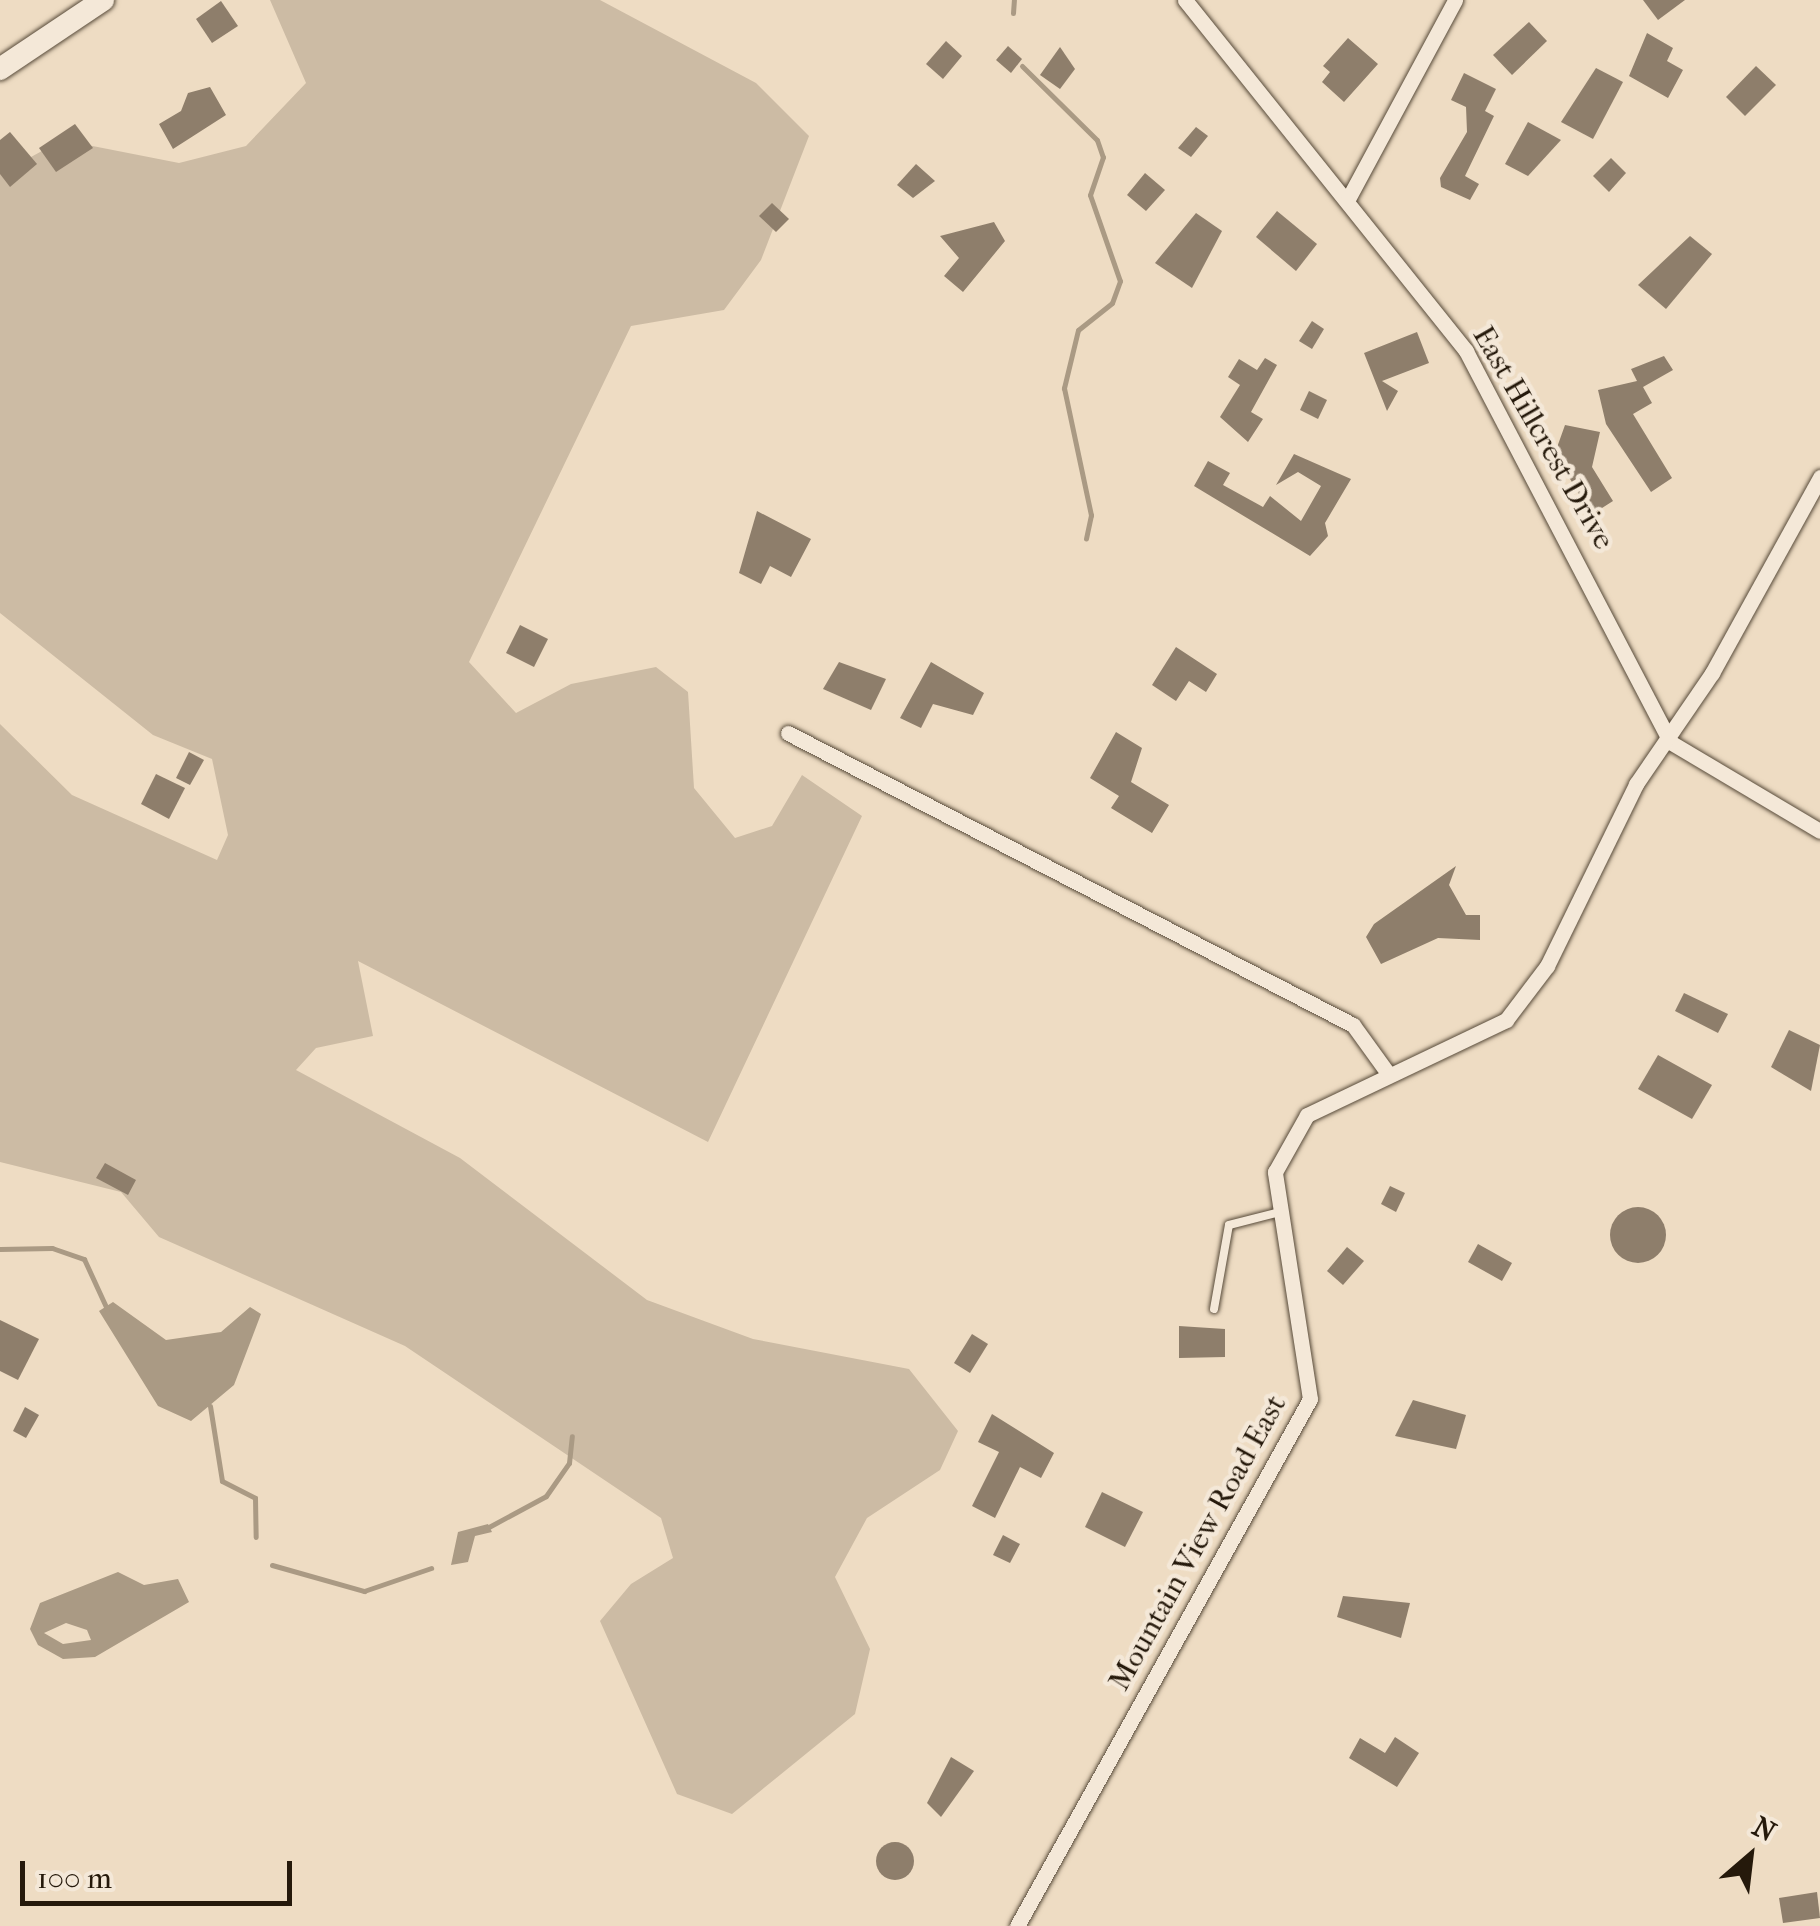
<!DOCTYPE html>
<style>
body{margin:0}
#map{position:relative;width:1820px;height:1926px;overflow:hidden;background:#eedcc3;font-family:"IM FELL French Canon",serif}
div>[style]{position:absolute}
.green>*{inset:0;background:#ccbba4}
.water>*{inset:0;background:#aa9a84}
.stream>*{height:5px;margin:-2.5px;padding:0 2.5px;transform-origin:2.5px;border-radius:2.5px;background:#aa9a84}
.building>*{inset:0;background:#8e7e6b}
.round{border-radius:50%}
.roads{filter:drop-shadow(0 0 2px #574a39) drop-shadow(0 0 2px #574a39)}
.service>*{height:8px;margin:-4px;padding:0 4px;transform-origin:4px;border-radius:4px;background:#f4e8d8}
.minor>*{height:15px;margin:-7.5px;padding:0 7.5px;transform-origin:7.5px;border-radius:7.5px;background:#f4e8d8}
.secondary>*{height:22px;margin:-11px;padding:0 11px;transform-origin:11px;border-radius:11px;background:#f4e8d8}
span{translate:-50% -50%;white-space:nowrap;text-align:center;line-height:1.15;-webkit-text-stroke:9px #f4e8d8;paint-order:stroke}
.street-label{font-size:30px;color:#25190b}
.north{position:absolute;left:1700px;top:1806px;width:100px;height:100px;-webkit-text-stroke:8px #f4e8d8;paint-order:stroke;rotate:28deg;font-size:28px;font-weight:700;line-height:40px;text-align:center;color:#25190b}
.north::after{content:'';display:block;margin:auto;width:35px;height:45px;background:#25190b;clip-path:polygon(50% 0,100% 100%,50% 72%,0 100%)}
.scale{position:absolute;left:20px;top:1861px;width:272px;height:45px;box-sizing:border-box;border:5px solid #25190b;border-top:0;padding-left:12px;font-size:30px;line-height:35px;white-space:nowrap;color:#25190b;-webkit-text-stroke:8px #f4e8d8;paint-order:stroke}
</style>
<div id="map">
<div class="green">
<i style="clip-path:polygon(270px 0,600px 0,756px 83px,809px 136px,761px 260px,724px 310px,631px 326px,469px 662px,516px 713px,571px 684px,656px 667px,688px 692px,694px 788px,735px 838px,772px 826px,802px 775px,862px 816px,708px 1142px,358px 961px,373px 1036px,316px 1048px,296px 1070px,460px 1158px,647px 1300px,753px 1339px,909px 1369px,958px 1431px,940px 1470px,867px 1518px,835px 1577px,870px 1649px,855px 1714px,732px 1814px,677px 1794px,600px 1621px,631px 1584px,673px 1558px,661px 1518px,405px 1346px,159px 1237px,121px 1192px,0 1162px,0 724px,72px 795px,217px 860px,228px 835px,212px 759px,153px 735px,0 613px,0 174px,62px 140px,179px 163px,246px 146px,306px 83px)"></i>
</div>
<div class="water">
<i style="clip-path:polygon(113px 1302px,166px 1340px,221px 1332px,250px 1307px,261px 1314px,234px 1385px,191px 1421px,158px 1406px,99px 1311px)"></i>
<i style="clip-path:polygon(488px 1524px,492px 1532px,475px 1536px,468px 1562px,451px 1565px,458px 1532px)"></i>
<i style="clip-path:polygon(evenodd,118px 1572px,144px 1585px,178px 1579px,189px 1602px,95px 1657px,63px 1659px,38px 1645px,30px 1629px,40px 1603px,118px 1572px,66px 1623px,87px 1630px,91px 1640px,63px 1644px,44px 1633px,66px 1623px)"></i>
</div>
<div class="stream">
<i style="left:1013px;top:13px;width:13px;rotate:-86deg"></i>
<i style="left:1022px;top:66px;width:105px;rotate:44.6deg"></i>
<i style="left:1097px;top:140px;width:18px;rotate:71deg"></i>
<i style="left:1103px;top:157px;width:40px;rotate:108.9deg"></i>
<i style="left:1090px;top:195px;width:91px;rotate:70.8deg"></i>
<i style="left:1120px;top:281px;width:23px;rotate:110deg"></i>
<i style="left:1112px;top:303px;width:43px;rotate:141.5deg"></i>
<i style="left:1078px;top:330px;width:60px;rotate:103.6deg"></i>
<i style="left:1064px;top:388px;width:130px;rotate:78deg"></i>
<i style="left:1091px;top:515px;width:24px;rotate:102deg"></i>
<i style="left:0;top:1249px;width:52px;rotate:-1.1deg"></i>
<i style="left:52px;top:1248px;width:34px;rotate:19deg"></i>
<i style="left:84px;top:1259px;width:55px;rotate:65.3deg"></i>
<i style="left:210px;top:1406px;width:76px;rotate:80.9deg"></i>
<i style="left:222px;top:1481px;width:37px;rotate:27deg"></i>
<i style="left:255px;top:1498px;width:39px;rotate:89deg"></i>
<i style="left:485px;top:1529px;width:69px;rotate:-28.4deg"></i>
<i style="left:546px;top:1496px;width:40px;rotate:-55.1deg"></i>
<i style="left:569px;top:1463px;width:27px;rotate:-84deg"></i>
<i style="left:272px;top:1565px;width:96px;rotate:15.8deg"></i>
<i style="left:364px;top:1591px;width:71px;rotate:-18.9deg"></i>
</div>
<div class="building">
<i style="clip-path:polygon(1643px 0,1685px 0,1658px 20px)"></i>
<i style="clip-path:polygon(221px 1px,238px 26px,212px 43px,196px 19px)"></i>
<i style="clip-path:polygon(1529px 22px,1547px 41px,1512px 75px,1493px 55px)"></i>
<i style="clip-path:polygon(1647px 33px,1673px 48px,1667px 61px,1683px 70px,1668px 98px,1629px 76px)"></i>
<i style="clip-path:polygon(1348px 38px,1378px 64px,1344px 102px,1322px 82px,1330px 72px,1323px 66px)"></i>
<i style="clip-path:polygon(946px 41px,962px 56px,943px 79px,926px 64px)"></i>
<i style="clip-path:polygon(1008px 46px,1022px 59px,1011px 73px,996px 60px)"></i>
<i style="clip-path:polygon(1060px 47px,1075px 69px,1060px 89px,1040px 75px)"></i>
<i style="clip-path:polygon(1756px 66px,1776px 85px,1745px 116px,1726px 97px)"></i>
<i style="clip-path:polygon(1596px 68px,1623px 82px,1593px 139px,1561px 122px)"></i>
<i style="clip-path:polygon(1464px 73px,1496px 89px,1485px 111px,1494px 116px,1465px 176px,1479px 184px,1470px 200px,1441px 187px,1440px 178px,1467px 132px,1466px 107px,1451px 100px)"></i>
<i style="clip-path:polygon(210px 87px,226px 115px,173px 149px,159px 124px,181px 111px,188px 93px)"></i>
<i style="clip-path:polygon(1528px 122px,1561px 140px,1528px 176px,1505px 164px)"></i>
<i style="clip-path:polygon(75px 124px,93px 148px,56px 172px,39px 148px)"></i>
<i style="clip-path:polygon(1196px 127px,1208px 136px,1191px 157px,1178px 148px)"></i>
<i style="clip-path:polygon(10px 132px,37px 164px,10px 187px,0 174px,0 140px)"></i>
<i style="clip-path:polygon(1611px 158px,1626px 173px,1609px 192px,1593px 176px)"></i>
<i style="clip-path:polygon(916px 164px,935px 181px,913px 198px,897px 185px)"></i>
<i style="clip-path:polygon(1145px 173px,1165px 190px,1146px 211px,1127px 195px)"></i>
<i style="clip-path:polygon(772px 203px,789px 219px,776px 232px,759px 216px)"></i>
<i style="clip-path:polygon(1277px 211px,1317px 244px,1296px 271px,1256px 237px)"></i>
<i style="clip-path:polygon(1196px 213px,1222px 231px,1192px 288px,1155px 263px)"></i>
<i style="clip-path:polygon(994px 222px,1005px 241px,963px 292px,944px 276px,959px 258px,940px 236px)"></i>
<i style="clip-path:polygon(1690px 236px,1712px 254px,1666px 309px,1638px 285px)"></i>
<i style="clip-path:polygon(1312px 321px,1324px 329px,1312px 349px,1299px 341px)"></i>
<i style="clip-path:polygon(1417px 332px,1429px 363px,1382px 381px,1398px 391px,1387px 411px,1364px 353px)"></i>
<i style="clip-path:polygon(1664px 356px,1673px 370px,1643px 387px,1652px 403px,1633px 414px,1672px 478px,1651px 492px,1606px 424px,1598px 390px,1637px 381px,1631px 369px)"></i>
<i style="clip-path:polygon(1265px 358px,1277px 365px,1251px 412px,1263px 419px,1248px 442px,1220px 417px,1240px 385px,1228px 377px,1239px 359px,1257px 370px)"></i>
<i style="clip-path:polygon(1309px 391px,1327px 400px,1318px 419px,1300px 410px)"></i>
<i style="clip-path:polygon(1565px 425px,1600px 432px,1592px 467px,1613px 501px,1591px 515px,1555px 453px)"></i>
<i style="clip-path:polygon(1294px 454px,1351px 479px,1325px 523px,1328px 536px,1310px 556px,1194px 486px,1208px 461px,1230px 473px,1223px 485px,1263px 507px,1270px 496px,1301px 521px,1321px 486px,1298px 472px,1276px 485px)"></i>
<i style="clip-path:polygon(757px 511px,811px 539px,791px 577px,770px 566px,761px 584px,739px 573px)"></i>
<i style="clip-path:polygon(520px 625px,548px 639px,534px 667px,506px 653px)"></i>
<i style="clip-path:polygon(1176px 647px,1217px 674px,1206px 692px,1189px 681px,1176px 701px,1152px 685px)"></i>
<i style="clip-path:polygon(839px 662px,886px 679px,871px 710px,823px 689px)"></i>
<i style="clip-path:polygon(931px 662px,984px 693px,973px 715px,933px 704px,921px 728px,900px 718px)"></i>
<i style="clip-path:polygon(1116px 732px,1142px 748px,1131px 782px,1169px 805px,1152px 833px,1111px 808px,1119px 796px,1090px 778px)"></i>
<i style="clip-path:polygon(189px 752px,204px 760px,190px 785px,176px 778px)"></i>
<i style="clip-path:polygon(156px 774px,185px 788px,169px 819px,141px 804px)"></i>
<i style="clip-path:polygon(1456px 866px,1449px 885px,1466px 915px,1480px 915px,1480px 940px,1438px 938px,1381px 964px,1366px 937px,1374px 924px)"></i>
<i style="clip-path:polygon(1684px 993px,1728px 1014px,1718px 1033px,1675px 1011px)"></i>
<i style="clip-path:polygon(1789px 1030px,1820px 1045px,1811px 1091px,1771px 1067px)"></i>
<i style="clip-path:polygon(1658px 1055px,1712px 1085px,1692px 1119px,1638px 1089px)"></i>
<i style="clip-path:polygon(105px 1163px,136px 1180px,128px 1195px,96px 1178px)"></i>
<i style="clip-path:polygon(1390px 1186px,1405px 1193px,1396px 1212px,1381px 1204px)"></i>
<i class="round" style="left:1610px;top:1207px;width:56px;height:56px"></i>
<i style="clip-path:polygon(1478px 1244px,1512px 1263px,1502px 1281px,1468px 1262px)"></i>
<i style="clip-path:polygon(1347px 1247px,1364px 1261px,1343px 1285px,1327px 1271px)"></i>
<i style="clip-path:polygon(0 1320px,39px 1339px,18px 1380px,0 1371px)"></i>
<i style="clip-path:polygon(1179px 1326px,1225px 1329px,1225px 1357px,1179px 1358px)"></i>
<i style="clip-path:polygon(972px 1334px,988px 1344px,970px 1373px,954px 1363px)"></i>
<i style="clip-path:polygon(1413px 1400px,1466px 1415px,1456px 1449px,1395px 1436px)"></i>
<i style="clip-path:polygon(25px 1407px,39px 1415px,26px 1438px,13px 1431px)"></i>
<i style="clip-path:polygon(992px 1414px,1054px 1453px,1041px 1478px,1020px 1467px,995px 1518px,972px 1506px,999px 1452px,978px 1442px)"></i>
<i style="clip-path:polygon(1102px 1492px,1143px 1512px,1125px 1547px,1085px 1527px)"></i>
<i style="clip-path:polygon(1003px 1535px,1020px 1544px,1010px 1563px,993px 1555px)"></i>
<i style="clip-path:polygon(1343px 1596px,1410px 1603px,1401px 1638px,1337px 1617px)"></i>
<i style="clip-path:polygon(1395px 1737px,1419px 1753px,1397px 1787px,1349px 1758px,1360px 1738px,1385px 1753px)"></i>
<i style="clip-path:polygon(951px 1757px,974px 1771px,941px 1817px,927px 1803px)"></i>
<i class="round" style="left:876px;top:1842px;width:38px;height:38px"></i>
<i style="clip-path:polygon(1817px 1892px,1820px 1918px,1783px 1923px,1779px 1898px)"></i>
</div>
<div class="roads">
<div class="service">
<i style="left:1214px;top:1309px;width:85px;rotate:-79.9deg"></i>
<i style="left:1229px;top:1225px;width:53px;rotate:-14.3deg"></i>
</div>
<div class="minor">
<i style="left:1185px;top:0;width:450px;rotate:51.3deg"></i>
<i style="left:1466px;top:351px;width:441px;rotate:62.4deg"></i>
<i style="left:1670px;top:742px;width:174px;rotate:30.7deg"></i>
<i style="left:1348px;top:199px;width:226px;rotate:-61.7deg"></i>
<i style="left:788px;top:733px;width:636px;rotate:27.33deg"></i>
<i style="left:1353px;top:1025px;width:58px;rotate:54.1deg"></i>
<i style="left:1017px;top:1926px;width:603px;rotate:-60.93deg"></i>
<i style="left:1310px;top:1399px;width:230px;rotate:-98.8deg"></i>
<i style="left:1275px;top:1172px;width:65px;rotate:-60.7deg"></i>
<i style="left:1307px;top:1115px;width:221px;rotate:-25.5deg"></i>
<i style="left:1506px;top:1020px;width:68px;rotate:-52.8deg"></i>
<i style="left:1547px;top:966px;width:203px;rotate:-63.9deg"></i>
<i style="left:1636px;top:784px;width:135px;rotate:-55.6deg"></i>
<i style="left:1712px;top:673px;width:224px;rotate:-61.1deg"></i>
</div>
<div class="secondary">
<i style="left:0;top:69px;width:124px;rotate:-33.8deg"></i>
</div>
</div>
<div class="street-label">
<span style="left:1543px;top:438px;rotate:60deg">East Hillcrest Drive</span>
<span style="left:1198px;top:1543px;rotate:-61deg">Mountain View Road East</span>
</div>
<div class="north">N</div>
<div class="scale">100 m</div>
</div>
